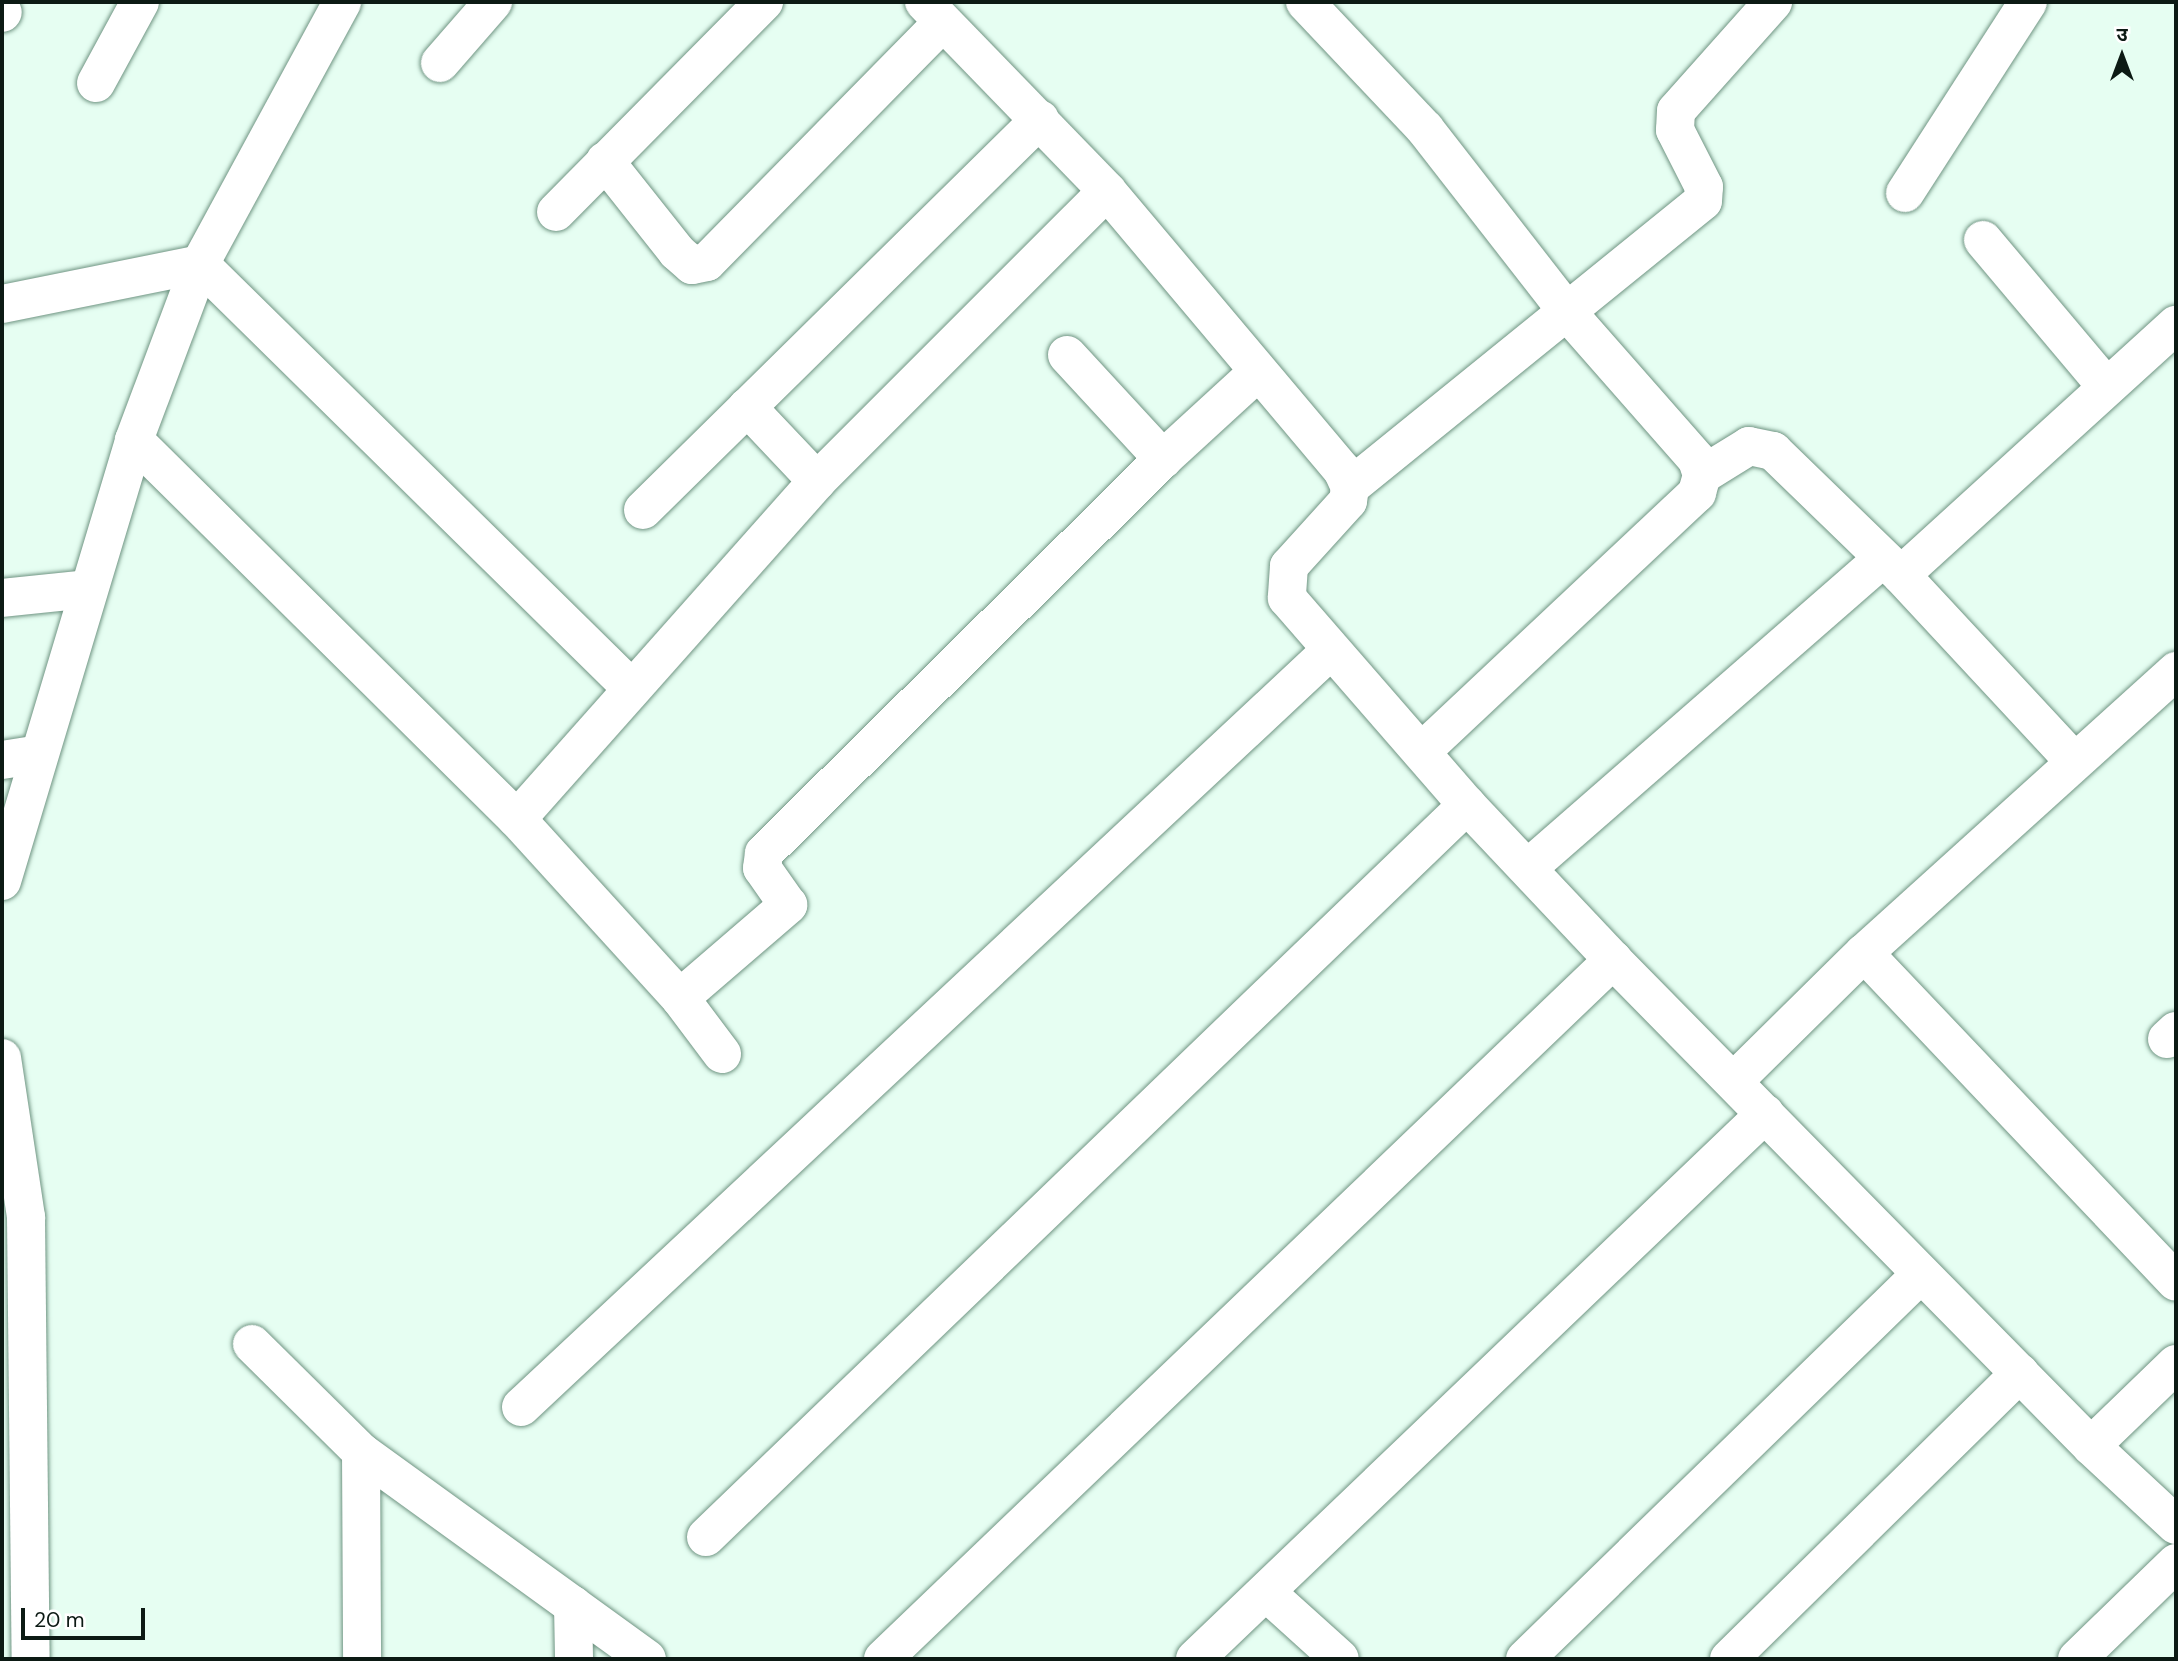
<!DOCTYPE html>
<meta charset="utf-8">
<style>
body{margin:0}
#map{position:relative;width:2178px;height:1661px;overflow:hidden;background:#e6fef2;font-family:"DM Sans","Noto Sans Devanagari",sans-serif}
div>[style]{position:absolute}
.roads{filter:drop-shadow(0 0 2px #6f9482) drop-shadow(0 0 2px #6f9482)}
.minor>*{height:38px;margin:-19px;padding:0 19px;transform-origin:19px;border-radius:19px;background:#fff}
span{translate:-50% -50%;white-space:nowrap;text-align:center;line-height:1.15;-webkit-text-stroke:5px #fff;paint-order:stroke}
.frame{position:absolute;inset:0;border:4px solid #0c1a14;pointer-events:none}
.north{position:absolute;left:2087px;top:21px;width:70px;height:70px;-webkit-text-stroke:5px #fff;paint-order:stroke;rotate:0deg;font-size:19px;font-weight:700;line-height:28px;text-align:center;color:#0c1a14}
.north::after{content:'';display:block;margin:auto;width:24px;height:32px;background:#0c1a14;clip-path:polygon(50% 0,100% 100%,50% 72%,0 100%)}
.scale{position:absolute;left:21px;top:1608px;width:124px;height:32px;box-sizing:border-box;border:4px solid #0c1a14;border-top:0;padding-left:9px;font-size:21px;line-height:24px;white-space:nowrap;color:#0c1a14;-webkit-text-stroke:5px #fff;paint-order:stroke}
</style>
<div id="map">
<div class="roads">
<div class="minor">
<i style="left:924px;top:2px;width:263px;rotate:45.9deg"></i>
<i style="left:1107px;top:191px;width:365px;rotate:49.9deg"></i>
<i style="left:1342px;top:470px;width:19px;rotate:65deg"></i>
<i style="left:1350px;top:487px;width:14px;rotate:98deg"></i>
<i style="left:1348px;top:501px;width:88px;rotate:132.2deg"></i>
<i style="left:1289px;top:566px;width:32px;rotate:94deg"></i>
<i style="left:1287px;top:598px;width:274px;rotate:49deg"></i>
<i style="left:1467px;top:805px;width:213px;rotate:46.7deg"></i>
<i style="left:1613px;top:960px;width:682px;rotate:45.48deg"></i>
<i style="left:2091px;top:1446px;width:116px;rotate:42.9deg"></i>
<i style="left:1305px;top:2px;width:175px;rotate:46.6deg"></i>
<i style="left:1425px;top:129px;width:233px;rotate:52.1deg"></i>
<i style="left:1568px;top:313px;width:196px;rotate:48.7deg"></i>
<i style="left:1697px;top:460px;width:16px;rotate:72deg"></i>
<i style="left:1702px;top:475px;width:19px;rotate:106deg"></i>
<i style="left:1697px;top:493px;width:378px;rotate:136.8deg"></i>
<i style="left:2px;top:13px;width:1px;rotate:-45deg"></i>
<i style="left:440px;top:63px;width:81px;rotate:-49deg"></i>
<i style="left:96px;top:83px;width:92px;rotate:-61.5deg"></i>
<i style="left:605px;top:161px;width:116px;rotate:51.6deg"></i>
<i style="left:677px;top:252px;width:20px;rotate:41deg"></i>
<i style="left:692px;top:265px;width:15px;rotate:-11deg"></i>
<i style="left:707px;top:262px;width:335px;rotate:-45.5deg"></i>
<i style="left:1905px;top:193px;width:227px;rotate:-57.2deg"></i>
<i style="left:556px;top:212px;width:296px;rotate:-45.3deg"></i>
<i style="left:1983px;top:240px;width:192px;rotate:49.9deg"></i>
<i style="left:200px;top:264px;width:606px;rotate:44.53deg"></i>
<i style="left:2px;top:304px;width:202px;rotate:-11.4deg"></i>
<i style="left:1067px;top:355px;width:142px;rotate:47.3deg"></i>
<i style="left:747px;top:407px;width:102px;rotate:46.6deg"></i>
<i style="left:134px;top:440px;width:539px;rotate:44.7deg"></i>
<i style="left:517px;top:819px;width:242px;rotate:47.7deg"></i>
<i style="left:680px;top:998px;width:70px;rotate:53.1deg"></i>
<i style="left:1702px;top:475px;width:55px;rotate:-31.7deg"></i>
<i style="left:1749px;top:446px;width:25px;rotate:12deg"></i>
<i style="left:1773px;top:451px;width:178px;rotate:44.1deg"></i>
<i style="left:1901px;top:575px;width:255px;rotate:47.1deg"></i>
<i style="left:1350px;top:487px;width:454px;rotate:-39deg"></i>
<i style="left:1703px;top:201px;width:14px;rotate:-86deg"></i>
<i style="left:1704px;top:187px;width:64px;rotate:-117deg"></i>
<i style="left:1675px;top:130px;width:19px;rotate:-87deg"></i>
<i style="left:1676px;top:111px;width:146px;rotate:-48.3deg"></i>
<i style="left:643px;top:510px;width:557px;rotate:-44.56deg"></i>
<i style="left:1901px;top:575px;width:372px;rotate:-42.3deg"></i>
<i style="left:2px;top:598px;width:86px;rotate:-6deg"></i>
<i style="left:2px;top:760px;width:37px;rotate:-9deg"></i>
<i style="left:517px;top:819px;width:452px;rotate:-48.4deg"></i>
<i style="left:817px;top:481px;width:410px;rotate:-45deg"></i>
<i style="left:1528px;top:868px;width:470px;rotate:-41.1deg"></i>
<i style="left:2px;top:881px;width:460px;rotate:-73.3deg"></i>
<i style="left:134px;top:440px;width:188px;rotate:-69.4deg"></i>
<i style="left:200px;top:264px;width:298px;rotate:-61.5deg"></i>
<i style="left:1864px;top:953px;width:453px;rotate:46.5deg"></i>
<i style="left:680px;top:998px;width:143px;rotate:-40.7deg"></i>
<i style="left:788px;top:905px;width:45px;rotate:-125.1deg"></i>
<i style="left:762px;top:868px;width:15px;rotate:-82deg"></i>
<i style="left:764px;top:853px;width:561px;rotate:-44.64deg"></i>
<i style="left:1163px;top:459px;width:127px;rotate:-42.5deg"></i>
<i style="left:2167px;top:1039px;width:12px;rotate:-42deg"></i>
<i style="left:2px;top:1058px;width:161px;rotate:81.4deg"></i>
<i style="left:26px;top:1217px;width:442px;rotate:89.4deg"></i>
<i style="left:1734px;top:1081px;width:182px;rotate:-44.6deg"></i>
<i style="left:1864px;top:953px;width:421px;rotate:-42.1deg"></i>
<i style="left:252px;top:1344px;width:153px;rotate:44.7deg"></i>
<i style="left:361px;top:1452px;width:353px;rotate:35.9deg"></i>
<i style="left:521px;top:1407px;width:1107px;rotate:-43.06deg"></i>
<i style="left:2091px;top:1446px;width:118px;rotate:-44deg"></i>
<i style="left:361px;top:1452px;width:207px;rotate:89.7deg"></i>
<i style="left:706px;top:1537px;width:1056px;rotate:-43.89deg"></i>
<i style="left:1267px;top:1593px;width:98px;rotate:42.1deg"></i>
<i style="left:573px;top:1605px;width:54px;rotate:88.9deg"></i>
<i style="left:883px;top:1659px;width:1011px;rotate:-43.76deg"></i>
<i style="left:1195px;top:1659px;width:789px;rotate:-43.72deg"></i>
<i style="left:1525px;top:1659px;width:552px;rotate:-44.19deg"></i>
<i style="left:1729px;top:1659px;width:408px;rotate:-44.5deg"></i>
<i style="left:2077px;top:1659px;width:138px;rotate:-44.1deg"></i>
</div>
</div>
<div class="frame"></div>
<div class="north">उ</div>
<div class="scale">20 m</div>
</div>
